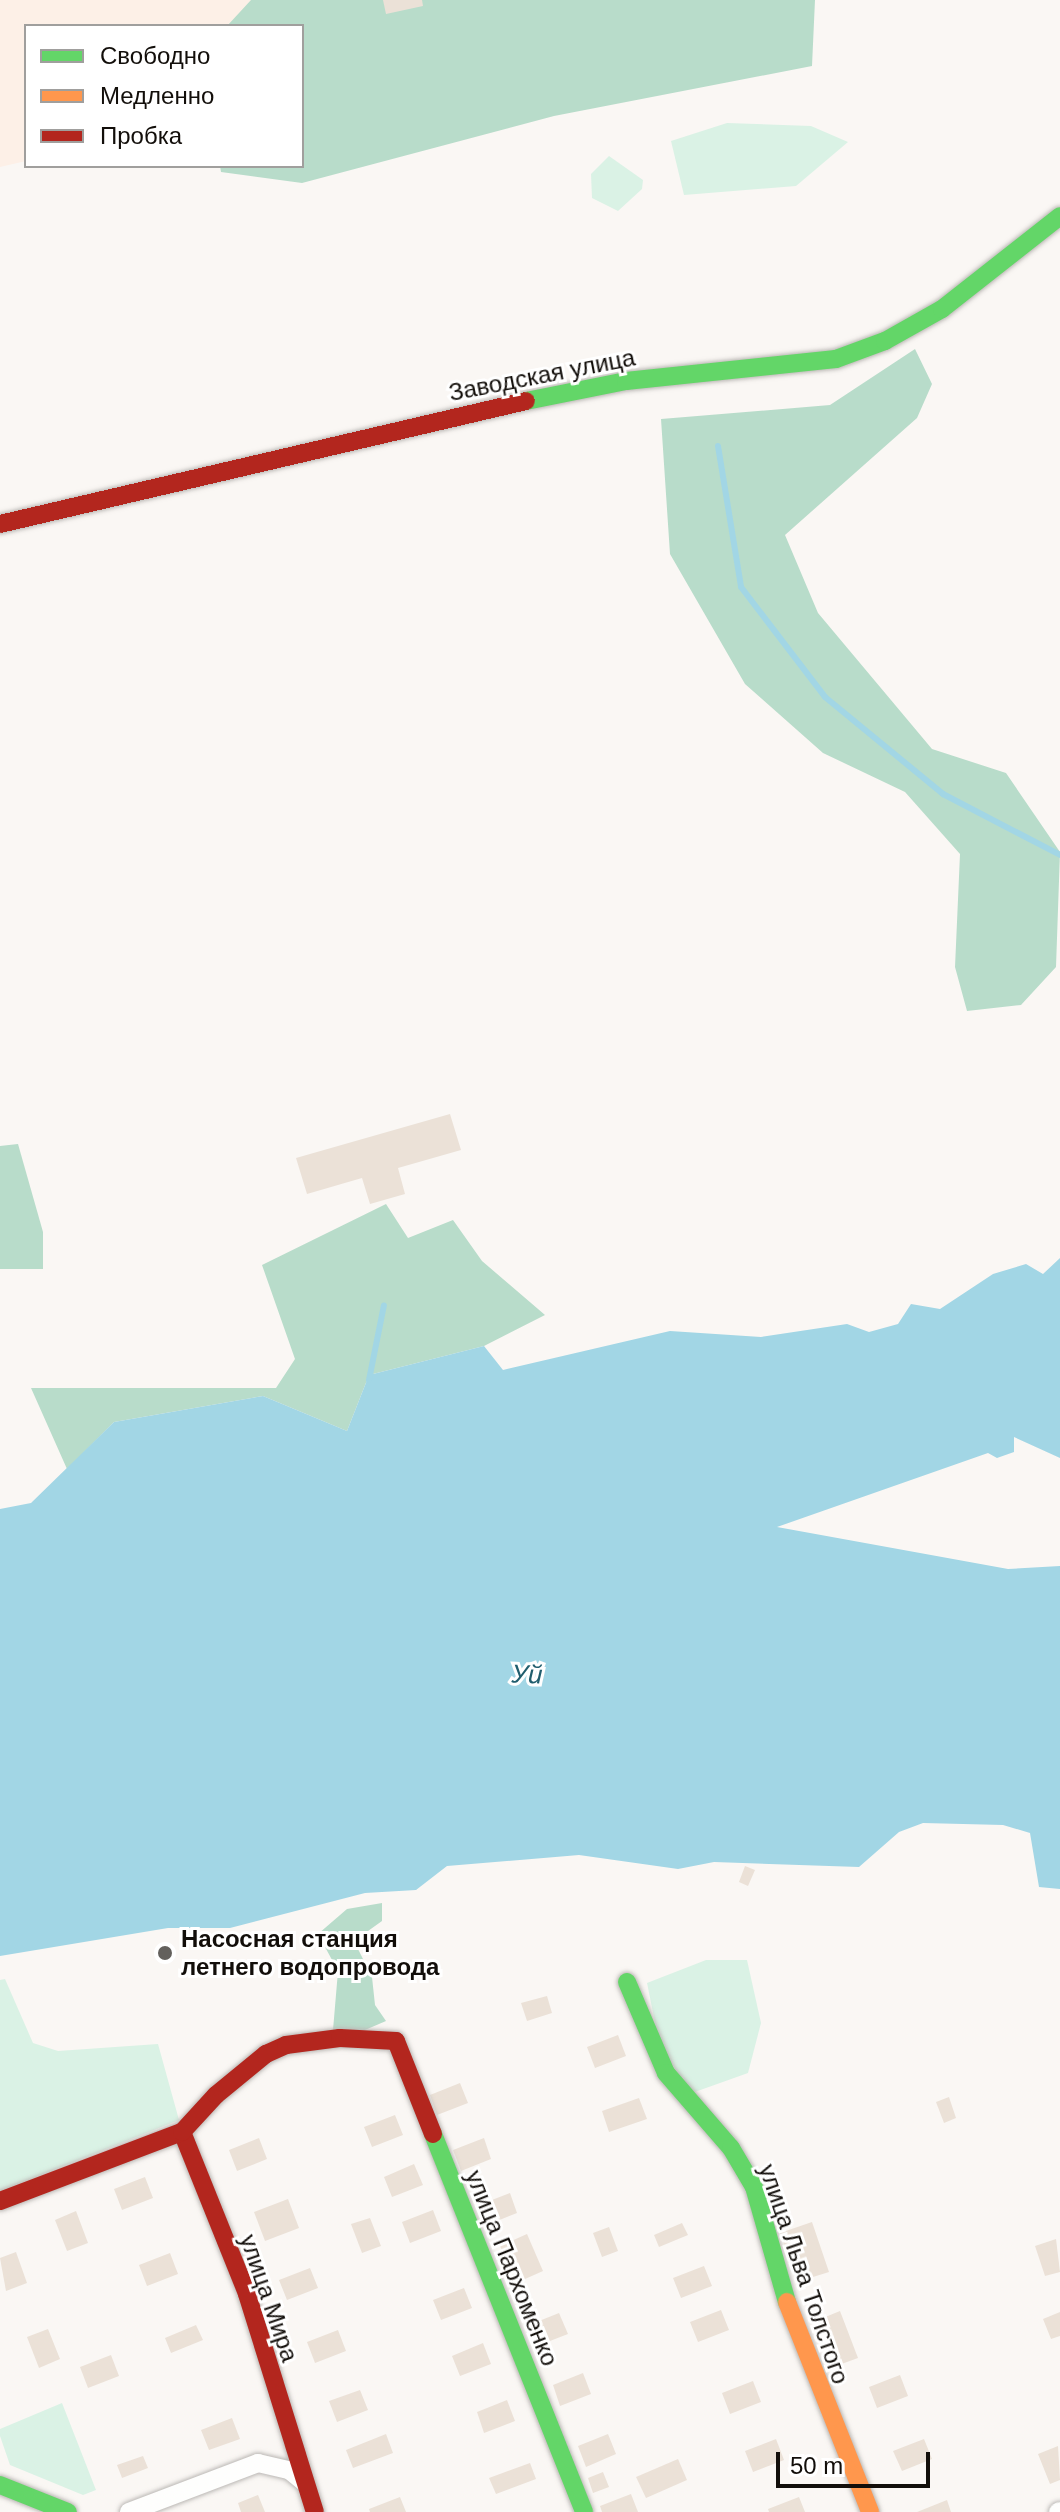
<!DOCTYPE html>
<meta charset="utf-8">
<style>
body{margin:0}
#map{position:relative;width:1060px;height:2512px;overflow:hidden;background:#faf7f4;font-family:Arial,sans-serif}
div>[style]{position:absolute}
.built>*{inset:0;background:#fdf0e7}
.green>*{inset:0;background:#daf2e5}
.forest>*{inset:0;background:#b8dcca}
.water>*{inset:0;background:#a2d6e5}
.stream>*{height:6px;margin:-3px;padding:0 3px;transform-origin:3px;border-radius:3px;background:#a2d6e5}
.building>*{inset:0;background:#ebe1d7}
.roads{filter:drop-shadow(0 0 2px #bbb8b5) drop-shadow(0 0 2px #bbb8b5)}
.street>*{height:18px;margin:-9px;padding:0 9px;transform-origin:9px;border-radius:9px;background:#fefefd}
.fast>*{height:18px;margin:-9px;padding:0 9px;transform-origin:9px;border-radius:9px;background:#63d668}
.slow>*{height:18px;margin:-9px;padding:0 9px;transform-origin:9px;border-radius:9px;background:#ff974d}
.jam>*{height:18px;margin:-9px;padding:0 9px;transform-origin:9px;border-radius:9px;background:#b3261e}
.dots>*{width:22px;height:22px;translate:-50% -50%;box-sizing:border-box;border:4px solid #fff;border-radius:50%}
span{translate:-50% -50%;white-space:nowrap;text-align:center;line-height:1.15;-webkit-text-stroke:6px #fff;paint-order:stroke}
.street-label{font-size:24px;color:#120e0a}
.poi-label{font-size:24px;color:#120e0a;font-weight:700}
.left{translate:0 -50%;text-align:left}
.water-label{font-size:26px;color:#205d6d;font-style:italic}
.legend{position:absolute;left:24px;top:24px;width:280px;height:144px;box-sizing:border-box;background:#fff;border:2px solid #a09f9d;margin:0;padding:10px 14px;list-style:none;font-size:24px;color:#120e0a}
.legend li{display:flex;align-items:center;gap:16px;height:40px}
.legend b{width:40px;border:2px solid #a09f9d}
.scale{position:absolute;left:776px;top:2452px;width:154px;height:36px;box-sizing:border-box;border:4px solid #120e0a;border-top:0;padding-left:10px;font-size:24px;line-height:28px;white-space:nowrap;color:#120e0a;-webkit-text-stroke:6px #fff;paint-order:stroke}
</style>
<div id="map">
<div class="built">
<i style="clip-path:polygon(0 0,742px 0,302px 26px,26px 26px,26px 161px,0 167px)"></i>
</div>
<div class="green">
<i style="clip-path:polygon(727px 123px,811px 126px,848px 142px,796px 186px,684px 195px,671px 141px)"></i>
<i style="clip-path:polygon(609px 156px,643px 180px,642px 189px,618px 211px,592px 198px,591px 174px)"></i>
<i style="clip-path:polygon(706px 1960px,747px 1960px,761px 2023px,748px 2073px,692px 2093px,660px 2047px,647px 1983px)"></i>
<i style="clip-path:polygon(5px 1979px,33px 2043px,58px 2051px,158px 2044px,179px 2120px,0 2191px,0 1980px)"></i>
<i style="clip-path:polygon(62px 2403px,96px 2490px,83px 2495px,10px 2465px,0 2436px,0 2429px)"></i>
</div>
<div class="forest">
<i style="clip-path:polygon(251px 0,815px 0,812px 66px,554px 116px,302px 183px,221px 172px,220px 166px,302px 166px,302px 26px,227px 26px)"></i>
<i style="clip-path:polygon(915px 349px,932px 384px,917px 418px,785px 535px,818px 613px,932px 749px,1006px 773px,1060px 852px,1056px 967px,1021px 1005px,967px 1011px,955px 967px,960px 854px,905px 792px,823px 753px,745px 684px,670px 554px,661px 419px,830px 405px)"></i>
<i style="clip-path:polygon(18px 1144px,43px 1232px,43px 1269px,0 1269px,0 1146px)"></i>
<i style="clip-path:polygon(386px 1204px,408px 1238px,453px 1220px,482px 1261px,545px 1315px,484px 1346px,369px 1375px,347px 1431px,263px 1396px,114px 1422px,67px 1469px,31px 1388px,276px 1388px,295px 1359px,262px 1265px)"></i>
<i style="clip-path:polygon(382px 1903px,382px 1921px,354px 1941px,372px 1977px,375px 2005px,386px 2021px,365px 2030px,333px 2030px,338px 1971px,318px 1934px,347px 1909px)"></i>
</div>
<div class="water">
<i style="clip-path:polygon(1060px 1258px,1060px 1458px,1014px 1437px,1014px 1452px,997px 1458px,988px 1453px,777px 1527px,1008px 1569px,1060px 1566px,1060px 1889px,1039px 1887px,1030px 1833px,1003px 1825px,923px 1823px,899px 1832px,859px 1867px,714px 1862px,678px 1869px,579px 1855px,447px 1866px,416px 1890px,365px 1893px,230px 1928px,168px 1928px,0 1956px,0 1509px,31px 1503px,114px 1422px,263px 1396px,347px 1431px,369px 1375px,484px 1346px,503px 1370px,670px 1331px,761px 1337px,847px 1324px,869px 1332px,898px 1324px,911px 1304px,940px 1309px,993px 1274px,1026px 1264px,1043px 1274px)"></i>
</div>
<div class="stream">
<i style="left:718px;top:446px;width:143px;rotate:80.7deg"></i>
<i style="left:741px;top:587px;width:138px;rotate:52.6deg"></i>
<i style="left:825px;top:697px;width:153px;rotate:39.4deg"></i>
<i style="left:943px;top:794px;width:132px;rotate:27.5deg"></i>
<i style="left:369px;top:1380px;width:76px;rotate:-78.7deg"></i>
</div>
<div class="building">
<i style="clip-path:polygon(383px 0,422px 0,423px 6px,386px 14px)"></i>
<i style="clip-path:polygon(450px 1114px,461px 1150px,398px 1168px,405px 1194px,370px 1204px,362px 1178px,307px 1194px,296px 1158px)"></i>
<i style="clip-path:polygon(745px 1866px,755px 1870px,748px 1886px,739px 1882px)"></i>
<i style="clip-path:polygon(170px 1946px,172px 1958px,161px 1960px,159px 1948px)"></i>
<i style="clip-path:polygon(547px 1996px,552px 2013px,527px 2021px,521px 2003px)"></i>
<i style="clip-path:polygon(618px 2035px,626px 2056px,595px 2068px,587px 2047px)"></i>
<i style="clip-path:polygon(460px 2083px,468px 2103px,437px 2115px,430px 2095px)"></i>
<i style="clip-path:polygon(949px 2097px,956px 2118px,944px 2123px,936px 2102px)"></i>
<i style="clip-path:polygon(639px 2098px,647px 2119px,609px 2132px,602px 2111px)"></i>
<i style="clip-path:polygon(395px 2115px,403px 2135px,372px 2147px,364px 2127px)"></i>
<i style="clip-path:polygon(259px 2138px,267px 2159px,237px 2171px,229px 2150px)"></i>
<i style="clip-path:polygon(484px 2138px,491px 2159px,461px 2171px,453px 2150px)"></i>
<i style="clip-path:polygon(414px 2164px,423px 2185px,392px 2197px,384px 2177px)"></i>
<i style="clip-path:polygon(145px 2177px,153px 2198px,122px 2210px,114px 2189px)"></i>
<i style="clip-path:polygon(510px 2193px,517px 2213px,487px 2225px,479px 2205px)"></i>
<i style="clip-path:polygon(288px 2199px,299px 2228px,265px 2241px,254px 2212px)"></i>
<i style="clip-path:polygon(433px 2210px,441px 2231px,410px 2243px,402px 2222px)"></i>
<i style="clip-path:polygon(76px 2211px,88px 2243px,67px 2251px,55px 2220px)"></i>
<i style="clip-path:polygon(370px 2218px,381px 2246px,362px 2253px,351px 2224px)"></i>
<i style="clip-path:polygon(812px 2222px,829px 2272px,797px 2282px,780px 2233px)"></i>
<i style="clip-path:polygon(682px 2223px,688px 2235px,659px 2247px,654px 2235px)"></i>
<i style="clip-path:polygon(609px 2227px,618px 2251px,602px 2257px,593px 2233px)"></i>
<i style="clip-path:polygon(527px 2234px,543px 2271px,516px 2283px,500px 2246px)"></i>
<i style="clip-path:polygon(1056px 2239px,1060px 2272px,1045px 2276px,1035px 2246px)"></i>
<i style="clip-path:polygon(16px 2252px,27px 2283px,6px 2291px,0 2258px)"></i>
<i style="clip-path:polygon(170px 2253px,178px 2274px,147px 2286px,139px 2265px)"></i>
<i style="clip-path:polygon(704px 2266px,712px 2286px,681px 2298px,673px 2278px)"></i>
<i style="clip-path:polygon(310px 2268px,318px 2288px,287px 2300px,279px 2280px)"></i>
<i style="clip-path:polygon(464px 2288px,472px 2308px,441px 2320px,433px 2300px)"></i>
<i style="clip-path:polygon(721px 2310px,729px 2330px,698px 2342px,690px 2322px)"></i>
<i style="clip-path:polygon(840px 2311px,858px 2358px,836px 2366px,818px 2320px)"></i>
<i style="clip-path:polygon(1060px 2312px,1060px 2336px,1051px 2339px,1043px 2319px)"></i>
<i style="clip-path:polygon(559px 2313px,568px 2334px,537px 2346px,529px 2325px)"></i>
<i style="clip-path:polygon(196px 2325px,203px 2340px,171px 2353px,165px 2338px)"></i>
<i style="clip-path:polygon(48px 2329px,60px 2359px,39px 2368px,27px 2337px)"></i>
<i style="clip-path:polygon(338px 2330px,346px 2351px,315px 2363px,307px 2342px)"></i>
<i style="clip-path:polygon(483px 2343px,491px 2364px,460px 2376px,452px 2356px)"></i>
<i style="clip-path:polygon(111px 2355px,119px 2376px,88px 2388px,80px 2367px)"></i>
<i style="clip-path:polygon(583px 2373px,591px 2394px,560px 2406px,553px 2385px)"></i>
<i style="clip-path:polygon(900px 2375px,908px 2396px,877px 2408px,869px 2387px)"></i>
<i style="clip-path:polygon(753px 2381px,761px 2402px,730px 2414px,722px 2393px)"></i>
<i style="clip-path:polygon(360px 2390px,368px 2410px,337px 2422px,329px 2401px)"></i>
<i style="clip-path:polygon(507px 2400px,515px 2421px,484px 2433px,477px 2412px)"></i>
<i style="clip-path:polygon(232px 2418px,240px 2439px,209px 2450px,201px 2430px)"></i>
<i style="clip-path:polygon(386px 2434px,393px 2453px,353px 2468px,346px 2450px)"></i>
<i style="clip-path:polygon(608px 2434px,616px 2454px,586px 2467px,578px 2446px)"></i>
<i style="clip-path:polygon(776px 2439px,784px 2460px,753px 2472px,745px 2451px)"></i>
<i style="clip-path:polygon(924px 2439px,932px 2459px,902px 2471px,893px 2451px)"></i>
<i style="clip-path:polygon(1058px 2446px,1060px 2480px,1050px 2484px,1038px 2454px)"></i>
<i style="clip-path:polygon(143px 2456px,148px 2468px,122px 2478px,117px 2465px)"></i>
<i style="clip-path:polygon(678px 2459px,687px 2480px,646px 2498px,636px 2477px)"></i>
<i style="clip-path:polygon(530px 2463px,536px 2479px,496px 2494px,489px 2478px)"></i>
<i style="clip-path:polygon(603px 2472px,609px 2487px,593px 2493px,588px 2478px)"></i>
<i style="clip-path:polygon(631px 2494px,638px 2512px,602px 2512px,600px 2506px)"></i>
<i style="clip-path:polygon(258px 2495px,265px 2512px,241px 2512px,238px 2503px)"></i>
<i style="clip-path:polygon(400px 2497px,406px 2512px,370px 2512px,369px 2509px)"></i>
<i style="clip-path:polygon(799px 2497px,805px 2512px,769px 2512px,768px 2509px)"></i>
<i style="clip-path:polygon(947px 2500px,951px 2512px,917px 2512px)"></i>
</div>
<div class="roads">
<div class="street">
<i style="left:129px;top:2512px;width:138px;rotate:-20.8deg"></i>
<i style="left:258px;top:2463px;width:32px;rotate:13deg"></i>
<i style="left:289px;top:2470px;width:19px;rotate:39deg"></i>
<i style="left:1058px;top:2512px;width:2px;rotate:-27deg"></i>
</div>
<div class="fast">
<i style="left:526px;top:401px;width:102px;rotate:-11.3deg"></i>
<i style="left:626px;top:381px;width:211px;rotate:-6deg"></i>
<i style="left:836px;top:359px;width:52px;rotate:-20.2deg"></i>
<i style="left:885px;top:341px;width:65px;rotate:-29.3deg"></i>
<i style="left:942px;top:309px;width:150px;rotate:-38.2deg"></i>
<i style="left:627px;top:1982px;width:99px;rotate:66.8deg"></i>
<i style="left:666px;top:2073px;width:99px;rotate:49.1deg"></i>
<i style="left:731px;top:2148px;width:45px;rotate:59.5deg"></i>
<i style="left:754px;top:2187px;width:120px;rotate:74deg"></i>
<i style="left:433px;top:2134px;width:407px;rotate:68.2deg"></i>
<i style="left:0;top:2485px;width:73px;rotate:21.7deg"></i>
</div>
<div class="slow">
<i style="left:787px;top:2302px;width:226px;rotate:68.4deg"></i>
</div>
<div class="jam">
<i style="left:0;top:524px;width:540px;rotate:-13.16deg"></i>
<i style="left:182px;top:2132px;width:175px;rotate:68.1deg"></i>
<i style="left:247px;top:2294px;width:228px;rotate:72.7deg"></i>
<i style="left:0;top:2201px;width:195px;rotate:-20.8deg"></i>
<i style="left:182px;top:2132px;width:50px;rotate:-47.4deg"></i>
<i style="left:216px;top:2095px;width:65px;rotate:-39.4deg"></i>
<i style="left:266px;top:2054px;width:22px;rotate:-24deg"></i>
<i style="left:286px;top:2045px;width:54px;rotate:-7.4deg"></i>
<i style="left:340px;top:2038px;width:56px;rotate:3.1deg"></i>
<i style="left:396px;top:2041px;width:100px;rotate:68.3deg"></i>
</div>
</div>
<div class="dots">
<i style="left:165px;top:1953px;background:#63605c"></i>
</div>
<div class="street-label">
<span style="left:542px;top:375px;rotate:-11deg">Заводская улица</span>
<span style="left:512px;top:2268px;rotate:68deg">улица Пархоменко</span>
<span style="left:804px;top:2274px;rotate:71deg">улица Льва Толстого</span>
<span style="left:269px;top:2298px;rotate:71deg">улица Мира</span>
</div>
<div class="poi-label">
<span class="left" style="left:181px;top:1953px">Насосная станция<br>летнего водопровода</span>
</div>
<div class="water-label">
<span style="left:527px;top:1675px;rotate:2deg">Уй</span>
</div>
<ul class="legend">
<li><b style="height:10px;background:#63d668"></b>Свободно</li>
<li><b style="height:10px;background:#ff974d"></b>Медленно</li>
<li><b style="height:10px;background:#b3261e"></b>Пробка</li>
</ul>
<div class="scale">50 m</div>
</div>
